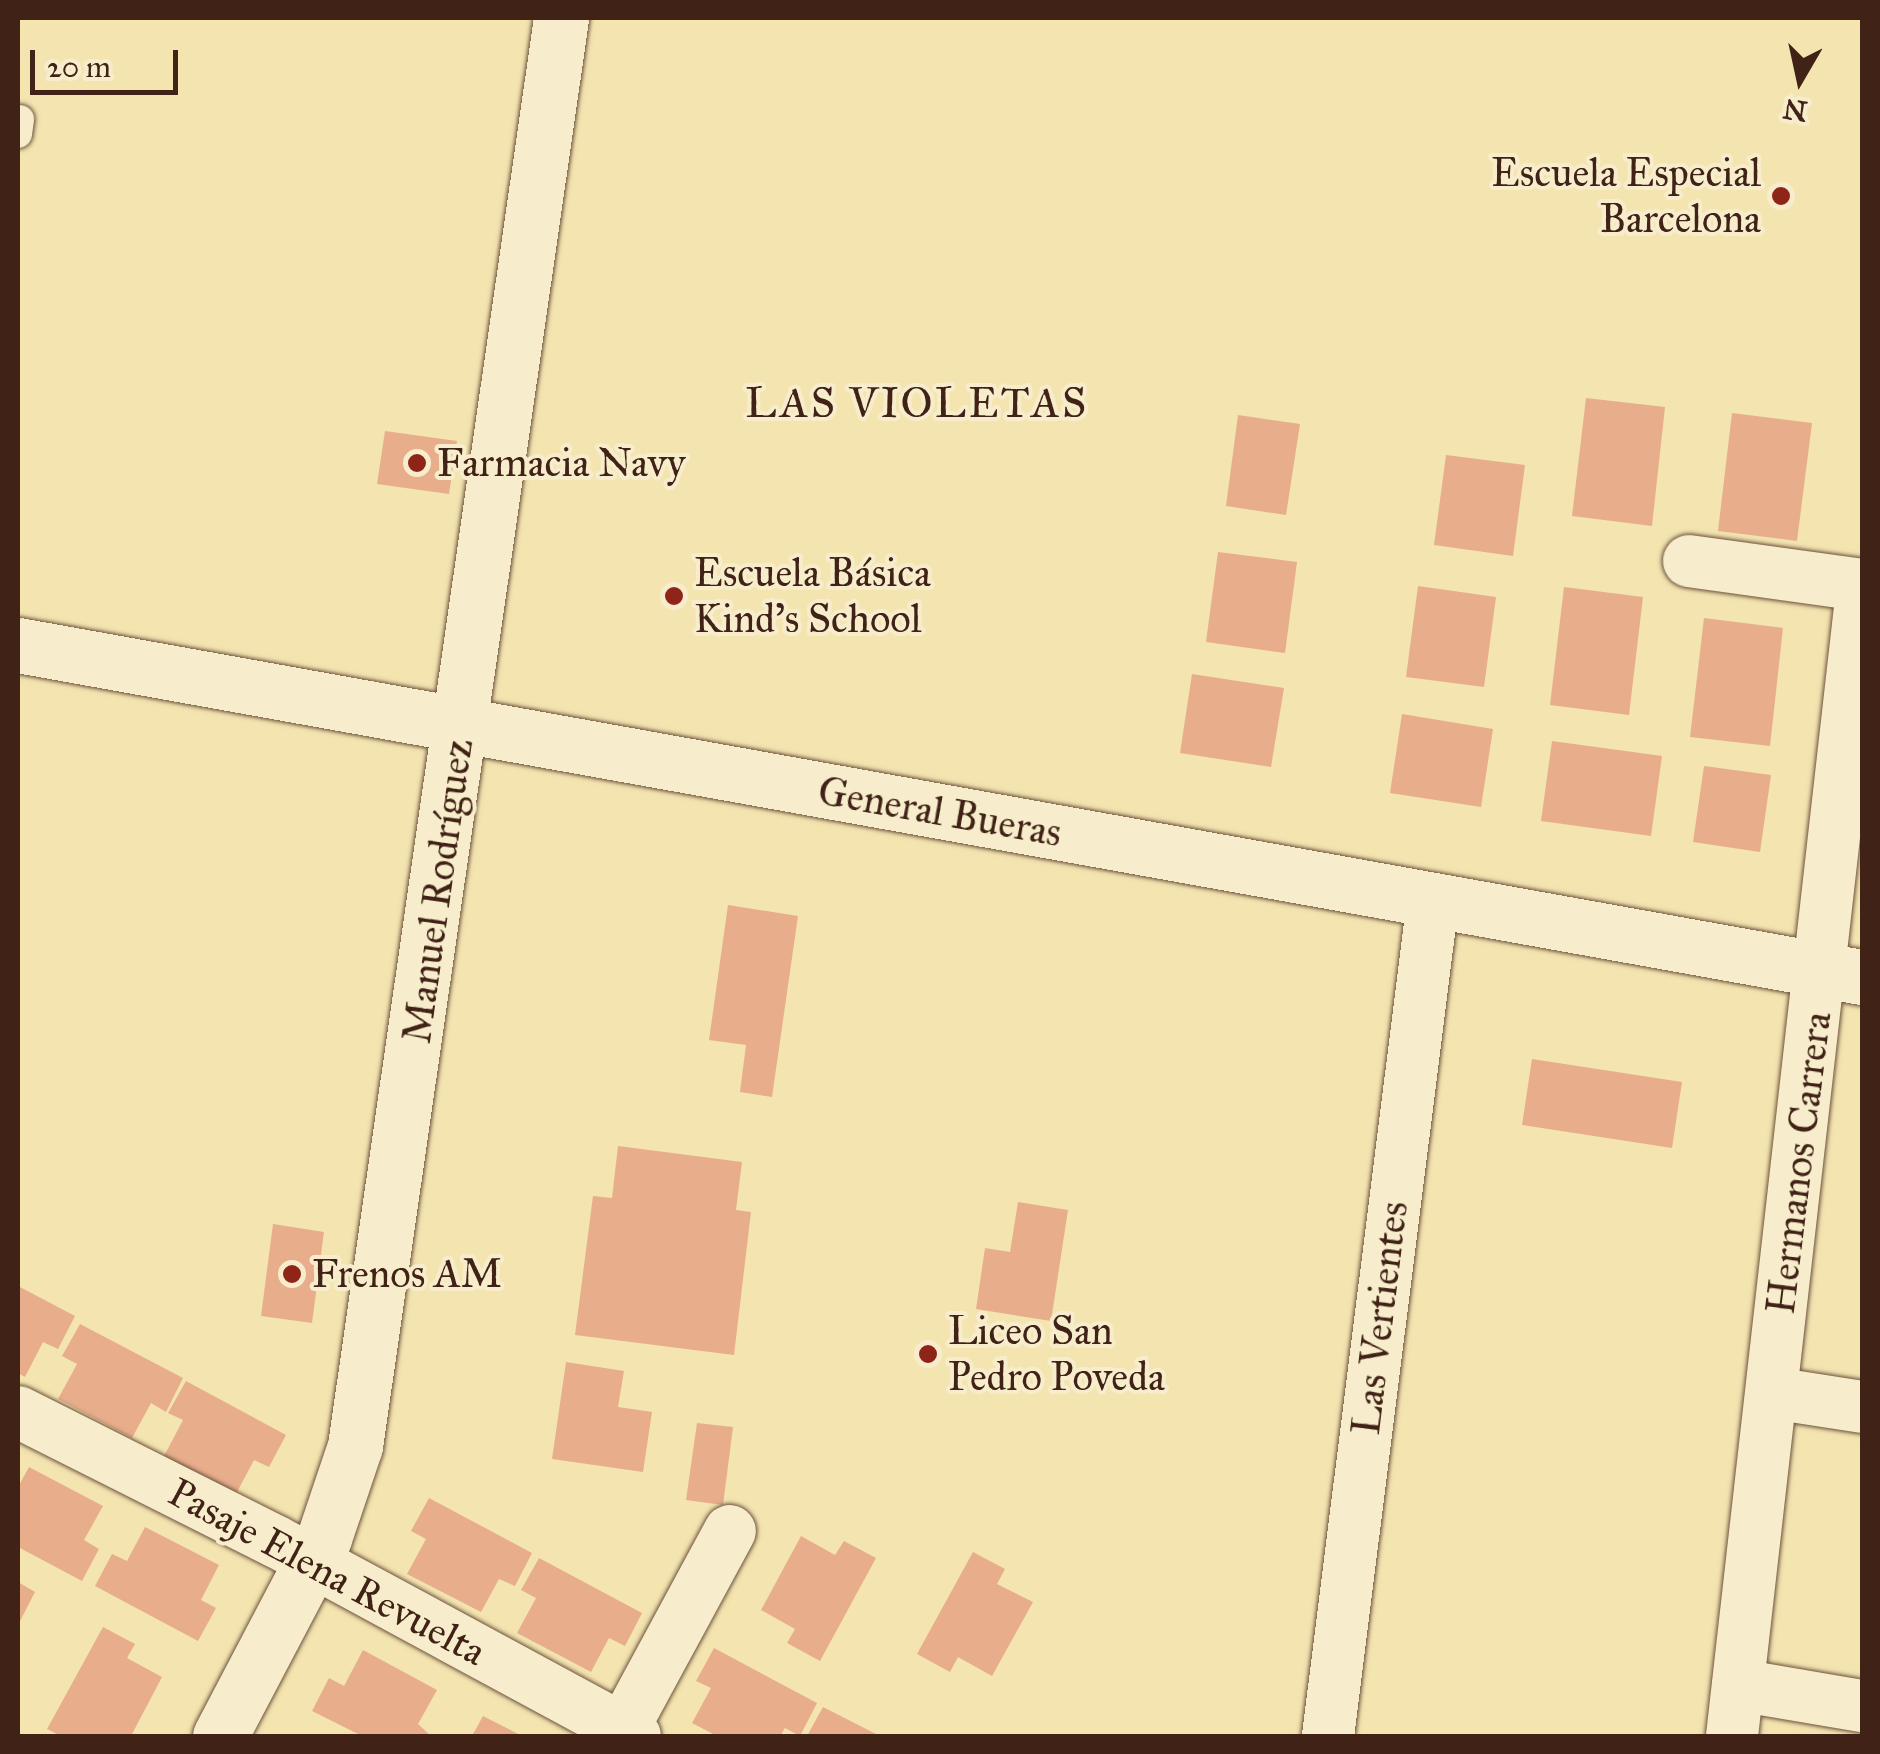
<!DOCTYPE html>
<meta charset="utf-8">
<style>
body{margin:0}
#map{position:relative;width:1880px;height:1754px;overflow:hidden;background:#f3e4b0;font-family:"IM FELL Great Primer",serif}
div>[style]{position:absolute}
.building>*{inset:0;background:#e8ae8c}
.roads{filter:drop-shadow(0 0 2px #6d523c) drop-shadow(0 0 2px #6d523c)}
.lane>*{height:28px;margin:-14px;padding:0 14px;transform-origin:14px;border-radius:14px;background:#f7edcc}
.street>*{height:52px;margin:-26px;padding:0 26px;transform-origin:26px;border-radius:26px;background:#f7edcc}
.secondary>*{height:55px;margin:-27.5px;padding:0 27.5px;transform-origin:27.5px;border-radius:27.5px;background:#f7edcc}
.dots>*{width:28px;height:28px;translate:-50% -50%;box-sizing:border-box;border:5px solid #f7edcc;border-radius:50%}
span{translate:-50% -50%;white-space:nowrap;text-align:center;line-height:1.15;-webkit-text-stroke:8px #f7edcc;paint-order:stroke}
.poi-label{font-size:40px;color:#402216}
.right{translate:-100% -50%;text-align:right}
.left{translate:0 -50%;text-align:left}
.street-label{font-size:40px;color:#402216}
.neighbourhood-label{font-size:42px;color:#402216;letter-spacing:2.5px}
.frame{position:absolute;inset:0;border:20px solid #402216;pointer-events:none}
.north{position:absolute;left:1750px;top:30px;width:100px;height:100px;-webkit-text-stroke:8px #f7edcc;paint-order:stroke;rotate:189deg;font-size:28px;font-weight:700;line-height:40px;text-align:center;color:#402216}
.north::after{content:'';display:block;margin:auto;width:35px;height:45px;background:#402216;clip-path:polygon(50% 0,100% 100%,50% 72%,0 100%)}
.scale{position:absolute;left:30px;top:50px;width:148px;height:45px;box-sizing:border-box;border:5px solid #402216;border-top:0;padding-left:12px;font-size:30px;line-height:35px;white-space:nowrap;color:#402216;-webkit-text-stroke:8px #f7edcc;paint-order:stroke}
</style>
<div id="map">
<div class="building">
<i style="clip-path:polygon(1586px 398px,1665px 407px,1652px 526px,1572px 516px)"></i>
<i style="clip-path:polygon(1732px 413px,1812px 423px,1797px 541px,1718px 531px)"></i>
<i style="clip-path:polygon(1238px 415px,1300px 424px,1286px 515px,1226px 506px)"></i>
<i style="clip-path:polygon(385px 431px,457px 441px,449px 494px,377px 484px)"></i>
<i style="clip-path:polygon(1446px 455px,1525px 465px,1513px 556px,1434px 545px)"></i>
<i style="clip-path:polygon(1218px 552px,1297px 562px,1285px 653px,1206px 642px)"></i>
<i style="clip-path:polygon(1418px 586px,1496px 597px,1484px 687px,1406px 677px)"></i>
<i style="clip-path:polygon(1564px 587px,1643px 597px,1629px 715px,1550px 705px)"></i>
<i style="clip-path:polygon(1704px 618px,1783px 628px,1770px 746px,1690px 737px)"></i>
<i style="clip-path:polygon(1192px 674px,1284px 688px,1271px 767px,1180px 753px)"></i>
<i style="clip-path:polygon(1402px 714px,1493px 729px,1481px 807px,1390px 793px)"></i>
<i style="clip-path:polygon(1552px 741px,1662px 756px,1651px 836px,1541px 821px)"></i>
<i style="clip-path:polygon(1704px 766px,1771px 775px,1760px 852px,1693px 842px)"></i>
<i style="clip-path:polygon(728px 905px,798px 916px,772px 1097px,740px 1092px,746px 1045px,709px 1040px)"></i>
<i style="clip-path:polygon(1532px 1059px,1682px 1082px,1672px 1148px,1522px 1125px)"></i>
<i style="clip-path:polygon(618px 1146px,742px 1162px,736px 1210px,751px 1212px,734px 1355px,575px 1335px,593px 1196px,612px 1198px)"></i>
<i style="clip-path:polygon(1018px 1202px,1068px 1210px,1051px 1321px,976px 1309px,985px 1248px,1010px 1252px)"></i>
<i style="clip-path:polygon(273px 1224px,324px 1232px,312px 1323px,261px 1316px)"></i>
<i style="clip-path:polygon(18px 1286px,75px 1316px,58px 1349px,43px 1342px,25px 1377px,18px 1373px)"></i>
<i style="clip-path:polygon(80px 1324px,183px 1378px,166px 1412px,151px 1403px,132px 1438px,58px 1399px,77px 1364px,62px 1356px)"></i>
<i style="clip-path:polygon(566px 1362px,624px 1371px,618px 1407px,652px 1412px,643px 1472px,552px 1459px)"></i>
<i style="clip-path:polygon(186px 1381px,286px 1435px,269px 1467px,254px 1460px,236px 1494px,164px 1456px,183px 1420px,168px 1413px)"></i>
<i style="clip-path:polygon(697px 1423px,733px 1427px,723px 1505px,686px 1500px)"></i>
<i style="clip-path:polygon(29px 1467px,103px 1506px,84px 1540px,99px 1549px,82px 1581px,18px 1547px,18px 1487px)"></i>
<i style="clip-path:polygon(429px 1498px,532px 1553px,515px 1586px,499px 1579px,481px 1612px,407px 1574px,426px 1539px,411px 1531px)"></i>
<i style="clip-path:polygon(145px 1527px,219px 1565px,201px 1600px,216px 1608px,198px 1641px,95px 1586px,112px 1554px,127px 1561px)"></i>
<i style="clip-path:polygon(801px 1536px,835px 1555px,844px 1541px,876px 1558px,820px 1661px,787px 1643px,795px 1629px,761px 1610px)"></i>
<i style="clip-path:polygon(973px 1552px,1005px 1569px,997px 1584px,1033px 1602px,992px 1676px,958px 1657px,950px 1672px,917px 1654px)"></i>
<i style="clip-path:polygon(539px 1558px,642px 1613px,625px 1646px,609px 1638px,591px 1672px,517px 1633px,536px 1598px,521px 1590px)"></i>
<i style="clip-path:polygon(18px 1582px,35px 1592px,18px 1625px)"></i>
<i style="clip-path:polygon(103px 1627px,135px 1644px,127px 1658px,162px 1677px,131px 1736px,61px 1736px,47px 1729px)"></i>
<i style="clip-path:polygon(714px 1648px,817px 1703px,800px 1736px,785px 1728px,780px 1736px,717px 1736px,692px 1723px,711px 1688px,696px 1681px)"></i>
<i style="clip-path:polygon(363px 1650px,437px 1690px,418px 1724px,431px 1736px,362px 1736px,312px 1711px,329px 1678px,344px 1686px)"></i>
<i style="clip-path:polygon(823px 1707px,874px 1733px,881px 1736px,807px 1736px)"></i>
<i style="clip-path:polygon(483px 1716px,522px 1736px,472px 1736px)"></i>
</div>
<div class="roads">
<div class="lane">
<i style="left:18px;top:134px;width:15px;rotate:-82deg"></i>
</div>
<div class="street">
<i style="left:1689px;top:561px;width:175px;rotate:7.9deg"></i>
<i style="left:1772px;top:1393px;width:91px;rotate:8.8deg"></i>
<i style="left:18px;top:1412px;width:288px;rotate:26.7deg"></i>
<i style="left:275px;top:1541px;width:409px;rotate:28.4deg"></i>
<i style="left:1738px;top:1685px;width:126px;rotate:9.6deg"></i>
<i style="left:619px;top:1736px;width:233px;rotate:-61.6deg"></i>
<i style="left:1328px;top:1736px;width:843px;rotate:-82.84deg"></i>
<i style="left:1732px;top:1736px;width:1154px;rotate:-83.53deg"></i>
</div>
<div class="secondary">
<i style="left:18px;top:645px;width:1874px;rotate:10.21deg"></i>
<i style="left:220px;top:1736px;width:224px;rotate:-62.3deg"></i>
<i style="left:324px;top:1538px;width:97px;rotate:-71.4deg"></i>
<i style="left:355px;top:1446px;width:1443px;rotate:-81.79deg"></i>
</div>
</div>
<div class="dots">
<i style="left:1781px;top:196px;background:#8f2418"></i>
<i style="left:417px;top:463px;background:#8f2418"></i>
<i style="left:674px;top:596px;background:#8f2418"></i>
<i style="left:292px;top:1274px;background:#8f2418"></i>
<i style="left:928px;top:1354px;background:#8f2418"></i>
</div>
<div class="poi-label">
<span class="right" style="left:1761px;top:196px">Escuela Especial<br>Barcelona</span>
<span class="left" style="left:437px;top:463px">Farmacia Navy</span>
<span class="left" style="left:694px;top:596px">Escuela Básica<br>Kind's School</span>
<span class="left" style="left:312px;top:1274px">Frenos AM</span>
<span class="left" style="left:948px;top:1354px">Liceo San<br>Pedro Poveda</span>
</div>
<div class="street-label">
<span style="left:940px;top:812px;rotate:10deg">General Bueras</span>
<span style="left:438px;top:891px;rotate:-82deg">Manuel Rodríguez</span>
<span style="left:1799px;top:1163px;rotate:-83deg">Hermanos Carrera</span>
<span style="left:1380px;top:1318px;rotate:-83deg">Las Vertientes</span>
<span style="left:327px;top:1572px;rotate:28deg">Pasaje Elena Revuelta</span>
</div>
<div class="neighbourhood-label">
<span style="left:917px;top:403px">LAS VIOLETAS</span>
</div>
<div class="frame"></div>
<div class="north">N</div>
<div class="scale">20 m</div>
</div>
